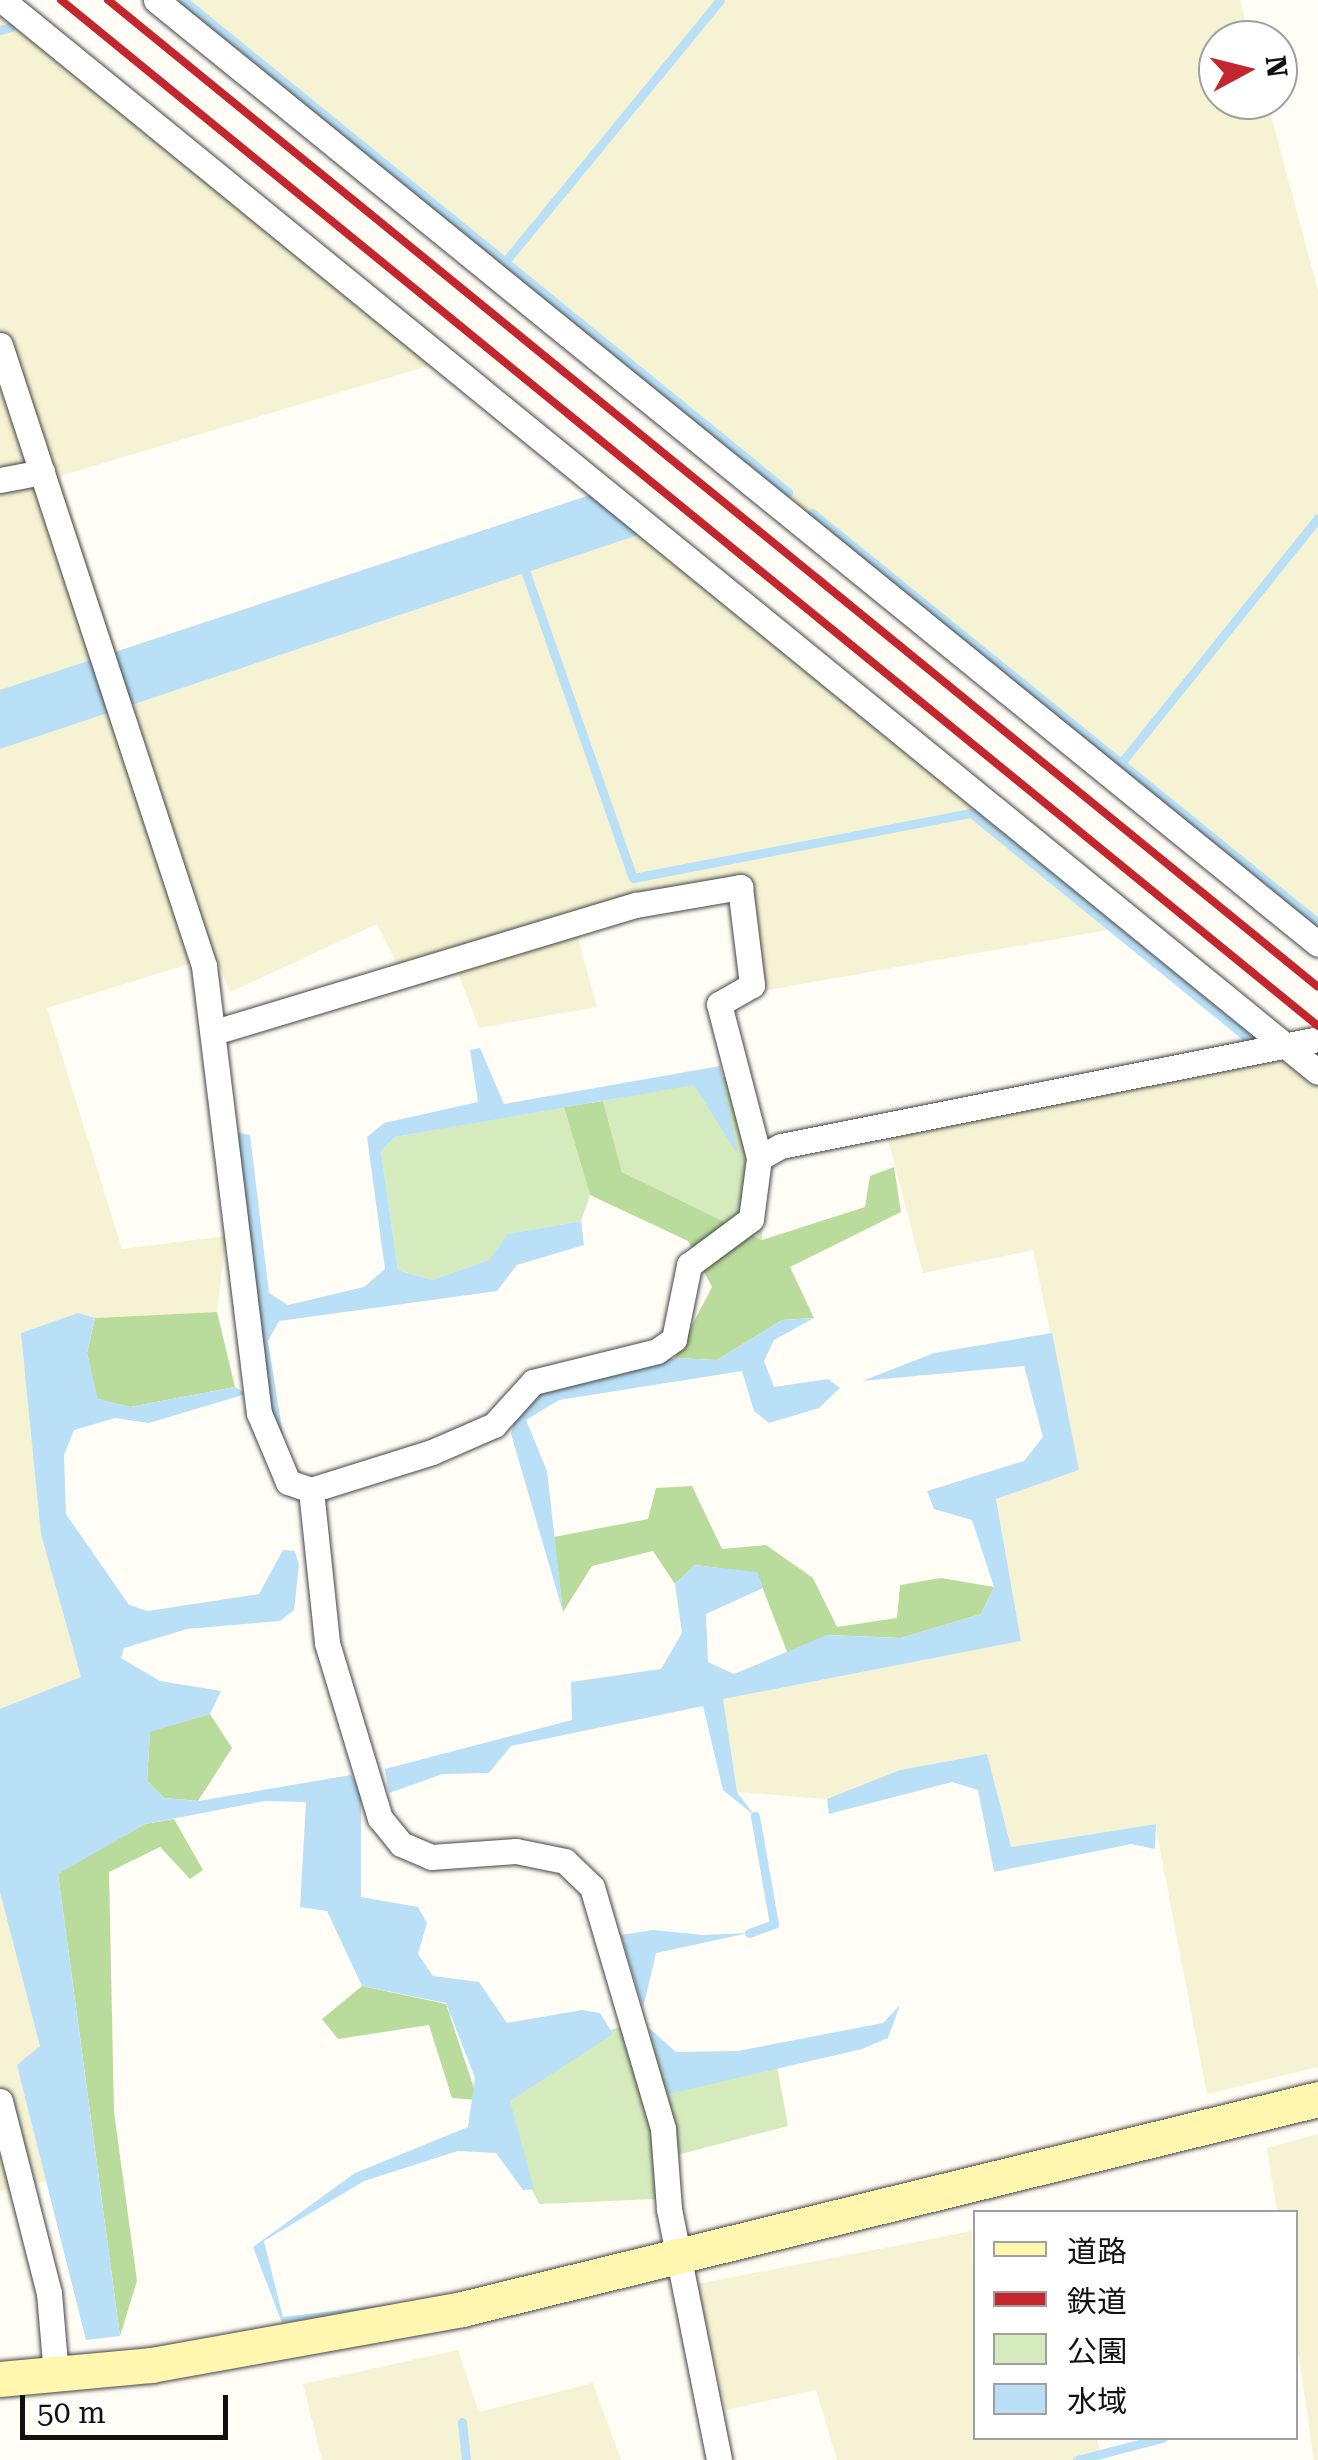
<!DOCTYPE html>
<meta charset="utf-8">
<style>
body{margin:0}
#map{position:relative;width:1318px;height:2460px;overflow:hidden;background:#fffdf5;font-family:"Roboto Serif","Noto Sans JP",serif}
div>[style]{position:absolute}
.farmland>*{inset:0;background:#f6f3d4}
.green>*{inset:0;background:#d5ebbd}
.forest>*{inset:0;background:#b9dc9c}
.water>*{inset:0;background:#b9e0f7}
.stream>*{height:9px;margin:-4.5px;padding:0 4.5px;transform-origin:4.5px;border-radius:4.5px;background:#b9e0f7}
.roads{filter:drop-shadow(0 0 2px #444) drop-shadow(0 0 2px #444)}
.street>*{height:25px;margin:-12.5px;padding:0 12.5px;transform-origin:12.5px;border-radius:12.5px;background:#fff}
.secondary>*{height:35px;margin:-17.5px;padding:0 17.5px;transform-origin:17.5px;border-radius:17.5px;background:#fff6b0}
.rail>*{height:8px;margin:-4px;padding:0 4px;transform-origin:4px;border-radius:4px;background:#c4262e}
span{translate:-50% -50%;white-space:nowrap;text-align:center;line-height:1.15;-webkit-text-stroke:10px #fff;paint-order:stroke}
.legend{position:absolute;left:973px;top:2210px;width:325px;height:230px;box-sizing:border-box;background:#fff;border:2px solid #a0a0a0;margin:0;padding:12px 18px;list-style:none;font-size:30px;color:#111}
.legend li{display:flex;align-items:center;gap:20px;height:50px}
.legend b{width:50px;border:2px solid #a0a0a0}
.north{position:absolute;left:1198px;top:20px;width:100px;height:100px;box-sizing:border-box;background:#fff;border:2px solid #a0a0a0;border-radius:50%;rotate:83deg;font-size:28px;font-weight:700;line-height:40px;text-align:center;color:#111}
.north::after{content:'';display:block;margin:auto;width:35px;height:45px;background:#c4262e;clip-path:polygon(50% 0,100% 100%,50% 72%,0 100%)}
.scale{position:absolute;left:20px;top:2395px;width:208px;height:45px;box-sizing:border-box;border:5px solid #111;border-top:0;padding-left:12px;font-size:30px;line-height:35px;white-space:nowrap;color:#111;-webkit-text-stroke:8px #fff;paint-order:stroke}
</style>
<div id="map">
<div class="farmland">
<i style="clip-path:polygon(0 0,438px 350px,428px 366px,60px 476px,117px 651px,593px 494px,1153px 922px,762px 991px,746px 875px,573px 920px,597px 1007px,479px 1028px,457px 970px,405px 980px,377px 924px,230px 992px,215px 956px,47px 1008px,122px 1249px,226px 1236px,217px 1312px,95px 1318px,62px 1424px,48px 1489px,85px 1627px,70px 2002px,98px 2171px,0 2191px)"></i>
<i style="clip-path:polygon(146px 0,1240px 0,1250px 40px,1218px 40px,1218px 100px,1267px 100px,1318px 291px,1318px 956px)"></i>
<i style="clip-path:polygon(1290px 1030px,1318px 1052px,1318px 2067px,1207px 2094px,1155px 1824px,1011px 1847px,987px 1754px,900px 1770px,827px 1799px,737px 1792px,722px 1699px,1021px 1641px,996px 1498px,1079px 1470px,1033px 1250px,923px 1273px,883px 1120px)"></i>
<i style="clip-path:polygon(1318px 2134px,1318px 2460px,1314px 2460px,1296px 2338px,1296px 2212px,1277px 2212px,1267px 2148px)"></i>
<i style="clip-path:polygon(972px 2231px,976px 2438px,1097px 2438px,1102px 2460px,837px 2460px,816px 2390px,726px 2410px,697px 2284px)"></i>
<i style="clip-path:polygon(458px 2350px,479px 2412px,593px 2383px,621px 2460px,322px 2460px,303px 2384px)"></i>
</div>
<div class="green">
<i style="clip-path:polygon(744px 1073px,767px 1139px,762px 1240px,622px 1172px,603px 1101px)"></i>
<i style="clip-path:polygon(564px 1107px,590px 1195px,581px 1221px,509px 1234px,489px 1260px,432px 1280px,398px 1270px,381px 1151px,395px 1137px)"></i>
<i style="clip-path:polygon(639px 2022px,679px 2075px,776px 2061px,788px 2126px,677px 2155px,678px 2198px,539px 2204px,500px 2125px,503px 2060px)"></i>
</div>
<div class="forest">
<i style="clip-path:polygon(603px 1101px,622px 1172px,762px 1240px,865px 1207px,870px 1176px,894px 1167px,901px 1212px,790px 1267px,814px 1318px,782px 1320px,717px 1360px,675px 1358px,712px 1287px,688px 1241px,590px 1195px,564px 1107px)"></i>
<i style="clip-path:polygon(217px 1312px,235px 1387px,130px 1407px,97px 1399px,87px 1353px,95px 1318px)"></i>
<i style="clip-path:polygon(692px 1486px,722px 1549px,766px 1545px,813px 1578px,837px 1627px,897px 1618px,900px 1585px,941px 1578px,994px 1587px,981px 1614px,901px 1638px,827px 1635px,789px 1657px,757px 1573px,695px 1565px,675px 1584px,653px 1551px,592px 1566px,563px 1612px,554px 1537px,648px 1519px,656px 1488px)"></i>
<i style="clip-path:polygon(210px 1714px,232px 1748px,198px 1801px,164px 1798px,147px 1781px,150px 1731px)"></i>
<i style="clip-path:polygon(174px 1819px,203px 1870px,190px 1879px,160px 1847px,109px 1872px,114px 2112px,137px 2281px,120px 2336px,58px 1873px,145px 1824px)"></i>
<i style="clip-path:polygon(362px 1986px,446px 2004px,478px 2100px,452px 2098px,429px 2025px,338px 2039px,322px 2019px)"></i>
</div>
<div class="water">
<i style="clip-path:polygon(593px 494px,641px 534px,0 749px,0 690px)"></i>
<i style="clip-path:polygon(480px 1048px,504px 1104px,720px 1066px,738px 1155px,694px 1085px,395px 1137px,381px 1151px,398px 1270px,432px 1280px,489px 1260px,508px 1234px,581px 1221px,584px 1245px,517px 1265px,497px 1291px,279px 1321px,268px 1341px,285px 1448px,264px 1389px,235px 1132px,250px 1135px,269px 1293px,288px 1305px,364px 1287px,385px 1269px,367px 1137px,384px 1123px,478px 1102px,470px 1050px)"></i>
<i style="clip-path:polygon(78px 1313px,95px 1318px,87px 1353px,98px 1399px,130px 1407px,235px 1387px,246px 1394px,149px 1423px,115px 1418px,74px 1430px,64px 1455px,66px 1514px,129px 1605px,148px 1611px,259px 1594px,283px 1550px,295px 1551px,299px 1565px,294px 1610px,280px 1621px,187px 1629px,124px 1648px,121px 1658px,160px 1681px,221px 1691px,210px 1714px,150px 1732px,147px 1781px,164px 1798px,198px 1801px,351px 1775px,361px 1793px,361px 1897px,418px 1907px,427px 1923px,418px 1954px,433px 1976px,479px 1982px,507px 2023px,582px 2010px,600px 2013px,613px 2034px,510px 2101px,534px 2189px,523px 2190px,496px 2153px,458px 2151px,364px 2181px,264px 2241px,283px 2317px,392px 2304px,282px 2323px,253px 2247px,355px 2173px,468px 2127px,475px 2078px,446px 2003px,362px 1986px,327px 1911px,300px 1907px,306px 1802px,265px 1801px,145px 1824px,58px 1874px,120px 2336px,86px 2340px,17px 2065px,40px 2046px,0 1892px,0 1709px,81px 1677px,41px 1534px,21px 1333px)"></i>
<i style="clip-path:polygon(814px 1318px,774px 1340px,764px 1361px,774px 1387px,828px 1379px,840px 1388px,819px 1408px,769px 1423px,754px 1411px,742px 1371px,559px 1400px,526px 1420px,547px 1471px,563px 1612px,511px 1434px,518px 1407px,545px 1389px,675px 1358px,717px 1360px,782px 1320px)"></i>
<i style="clip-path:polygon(1052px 1333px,1079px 1470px,996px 1499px,1021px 1641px,723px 1699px,737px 1792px,755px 1816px,723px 1790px,703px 1706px,511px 1746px,489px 1773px,443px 1774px,389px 1793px,385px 1769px,572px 1720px,571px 1682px,661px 1669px,682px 1633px,675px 1584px,694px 1565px,757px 1572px,763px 1588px,706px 1614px,708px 1662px,734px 1674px,827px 1635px,901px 1638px,981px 1614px,994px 1587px,972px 1520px,934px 1509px,927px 1491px,1024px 1461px,1043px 1437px,1024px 1366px,862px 1381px,934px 1353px)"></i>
<i style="clip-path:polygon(987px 1754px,1011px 1847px,1156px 1824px,1155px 1849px,1131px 1844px,994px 1872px,978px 1790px,952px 1782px,829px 1814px,827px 1799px,900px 1770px)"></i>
<i style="clip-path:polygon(653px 1930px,703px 1935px,749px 1933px,656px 1953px,643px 2008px,621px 1935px)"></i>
<i style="clip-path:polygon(900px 2005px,888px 2038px,862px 2049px,669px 2094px,649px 2028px,676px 2052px,738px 2051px,883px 2023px)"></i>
</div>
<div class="stream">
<i style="left:183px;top:0;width:780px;rotate:39.12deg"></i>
<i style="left:0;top:30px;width:11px;rotate:-15deg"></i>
<i style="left:504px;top:263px;width:340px;rotate:-50.6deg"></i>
<i style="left:812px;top:513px;width:651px;rotate:39.02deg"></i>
<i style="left:526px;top:573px;width:323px;rotate:70.7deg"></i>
<i style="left:633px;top:878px;width:344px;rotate:-10.9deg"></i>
<i style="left:971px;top:813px;width:358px;rotate:39.1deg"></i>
<i style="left:1121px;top:763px;width:314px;rotate:-51.2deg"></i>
<i style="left:749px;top:1933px;width:27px;rotate:-20deg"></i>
<i style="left:774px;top:1924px;width:110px;rotate:-100deg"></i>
<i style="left:462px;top:2422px;width:38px;rotate:84deg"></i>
<i style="left:1077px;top:2460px;width:88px;rotate:-14.5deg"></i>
</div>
<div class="roads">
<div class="street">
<i style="left:2px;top:0;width:1697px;rotate:39.17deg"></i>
<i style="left:156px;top:0;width:1497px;rotate:39.09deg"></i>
<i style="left:0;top:345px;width:654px;rotate:71.81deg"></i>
<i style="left:204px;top:966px;width:450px;rotate:83deg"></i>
<i style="left:259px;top:1413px;width:75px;rotate:67.2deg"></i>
<i style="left:288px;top:1482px;width:24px;rotate:19deg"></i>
<i style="left:311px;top:1490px;width:127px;rotate:-17.4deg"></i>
<i style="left:432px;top:1452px;width:68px;rotate:-23.5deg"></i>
<i style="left:494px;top:1425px;width:58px;rotate:-47.8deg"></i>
<i style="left:533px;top:1382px;width:128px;rotate:-14deg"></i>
<i style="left:657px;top:1351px;width:21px;rotate:-35deg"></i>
<i style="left:674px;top:1339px;width:76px;rotate:-78.5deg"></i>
<i style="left:689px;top:1265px;width:77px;rotate:-36.6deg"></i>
<i style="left:751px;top:1219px;width:62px;rotate:-82.5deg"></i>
<i style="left:759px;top:1158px;width:25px;rotate:-29deg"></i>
<i style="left:781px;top:1146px;width:548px;rotate:-11.27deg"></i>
<i style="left:0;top:480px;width:43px;rotate:-10.8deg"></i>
<i style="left:218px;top:1031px;width:437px;rotate:-16.8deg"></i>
<i style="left:636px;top:905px;width:106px;rotate:-9.8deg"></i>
<i style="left:740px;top:887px;width:99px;rotate:83deg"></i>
<i style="left:752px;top:985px;width:38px;rotate:150deg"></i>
<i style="left:719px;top:1004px;width:159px;rotate:75.4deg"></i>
<i style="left:311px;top:1490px;width:154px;rotate:84deg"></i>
<i style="left:327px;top:1643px;width:183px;rotate:73.2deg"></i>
<i style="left:380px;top:1818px;width:33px;rotate:51deg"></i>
<i style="left:401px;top:1844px;width:33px;rotate:23deg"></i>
<i style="left:431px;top:1857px;width:85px;rotate:-4deg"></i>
<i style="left:516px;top:1851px;width:50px;rotate:11.5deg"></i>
<i style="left:565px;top:1861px;width:37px;rotate:44deg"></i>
<i style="left:592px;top:1887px;width:252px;rotate:73.6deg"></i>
<i style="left:663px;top:2129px;width:80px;rotate:85.7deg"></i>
<i style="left:669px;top:2209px;width:256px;rotate:78.7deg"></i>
<i style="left:0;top:2101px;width:198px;rotate:75.7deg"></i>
<i style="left:49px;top:2293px;width:82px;rotate:85.1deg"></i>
</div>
<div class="secondary">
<i style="left:0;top:2379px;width:152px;rotate:-5.3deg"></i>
<i style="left:151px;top:2365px;width:316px;rotate:-10.2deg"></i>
<i style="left:462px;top:2309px;width:881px;rotate:-13.78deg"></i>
</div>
</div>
<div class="rail">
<i style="left:61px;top:0;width:1623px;rotate:39.22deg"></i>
<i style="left:108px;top:0;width:1561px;rotate:39.2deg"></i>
</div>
<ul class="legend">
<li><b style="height:12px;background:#fff6b0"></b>道路</li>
<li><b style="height:12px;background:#c4262e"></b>鉄道</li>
<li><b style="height:28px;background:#d5ebbd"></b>公園</li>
<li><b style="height:28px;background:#b9e0f7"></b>水域</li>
</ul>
<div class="north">N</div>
<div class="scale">50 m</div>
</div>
